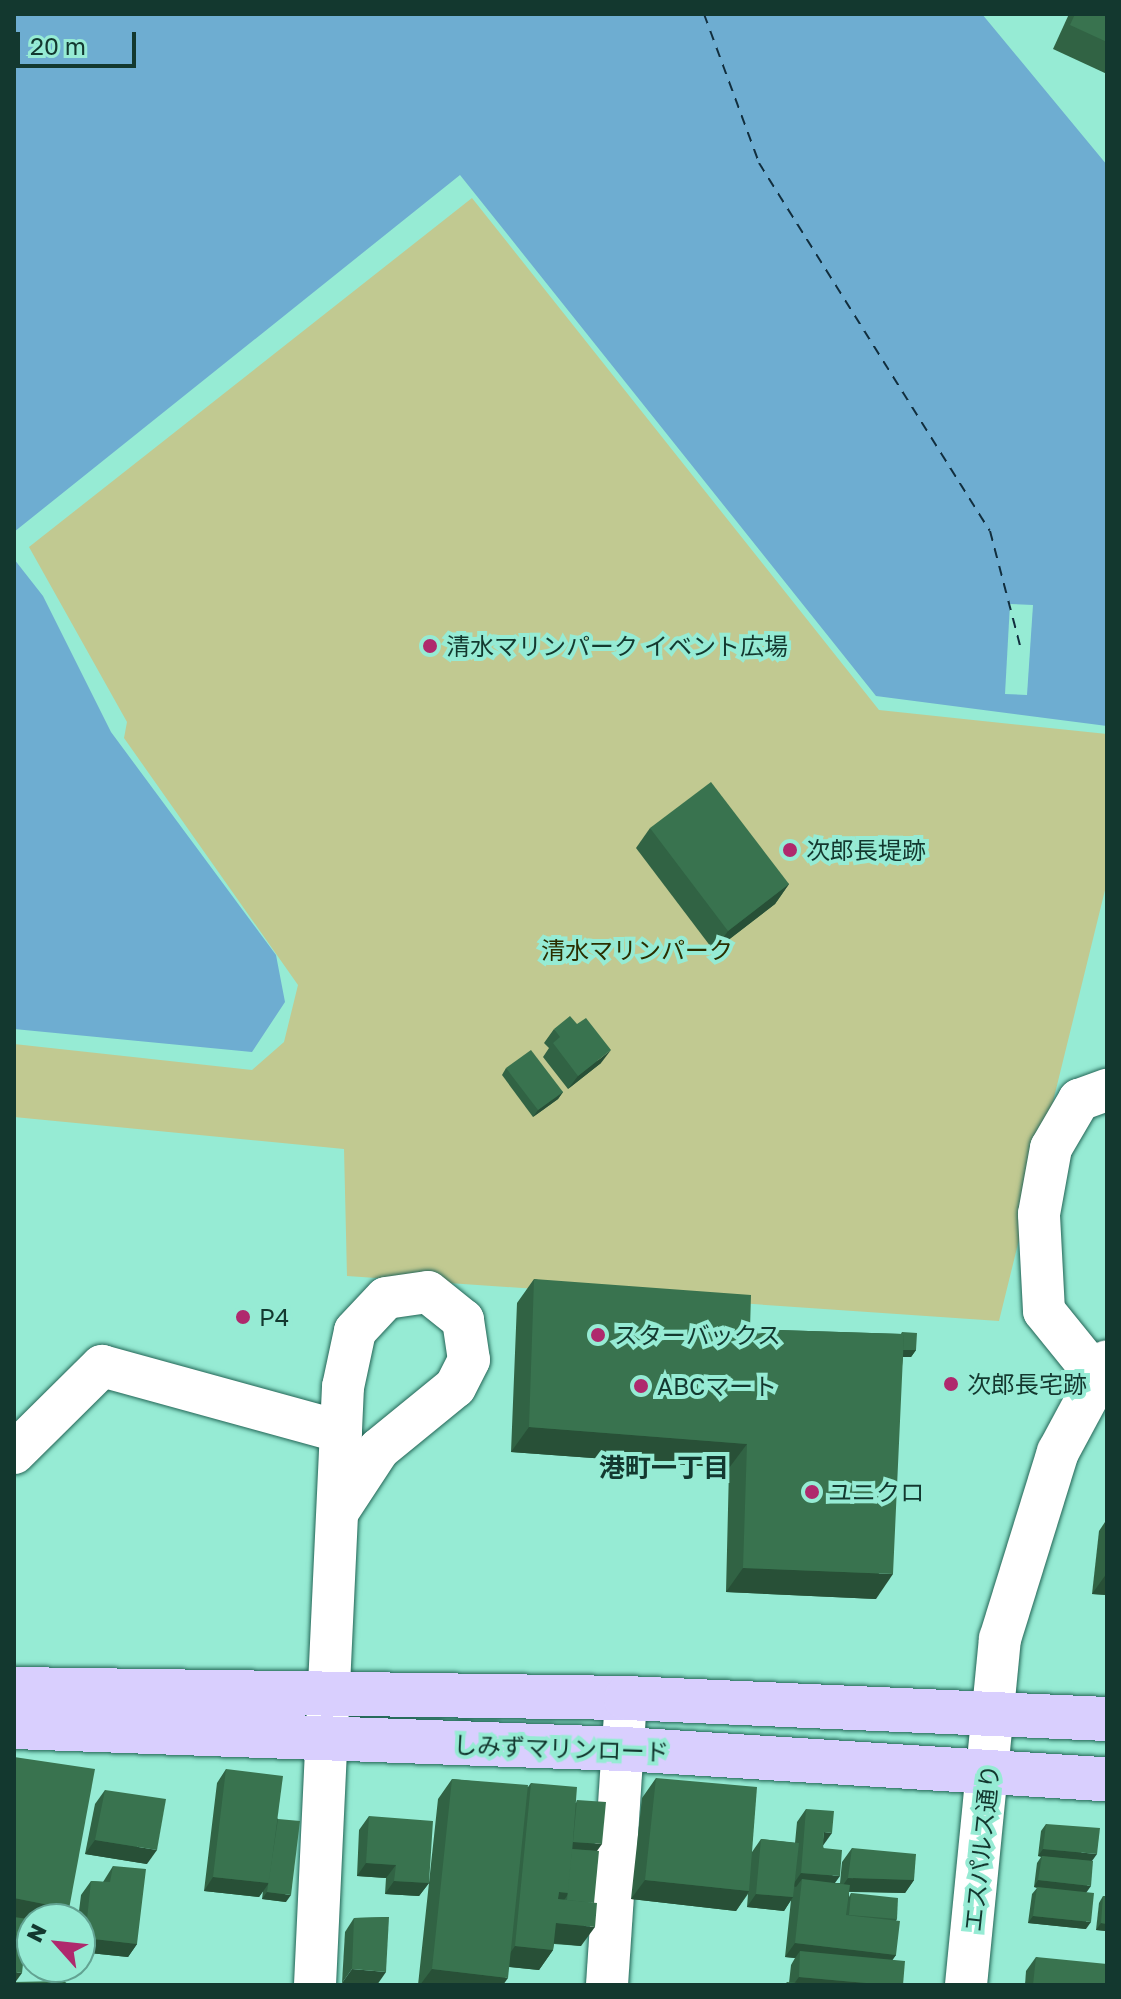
<!DOCTYPE html>
<meta charset="utf-8">
<style>
body{margin:0}
#map{position:relative;width:1121px;height:1999px;overflow:hidden;background:#96ebd4;font-family:"Golos Text","Noto Sans JP",sans-serif}
div>[style]{position:absolute}
.green>*{inset:0;background:#c1c991}
.water>*{inset:0;background:#6eadd1}
.pier>*{inset:0;background:#96ebd4}
.ferry>*{height:2px;margin-top:-1px;transform-origin:0;background:repeating-linear-gradient(90deg,#112e3e 0 10px,transparent 0 18px)}
.roads{filter:drop-shadow(0 0 2px #236556) drop-shadow(0 0 2px #236556)}
.minor>*{height:42px;margin:-21px;padding:0 21px;transform-origin:21px;border-radius:21px;background:#fff}
.highway>*{height:44px;margin:-22px;padding:0 22px;transform-origin:22px;border-radius:22px;background:#d9cffe}
.wall>*{inset:0;background:#316344}
.shaded-wall>*{inset:0;background:#285037}
.building>*{inset:0;background:#39734f}
.dots>*{width:22px;height:22px;translate:-50% -50%;box-sizing:border-box;border:4px solid #96ebd4;border-radius:50%}
span{translate:-50% -50%;white-space:nowrap;text-align:center;line-height:1.15;-webkit-text-stroke:8px #96ebd4;paint-order:stroke}
.poi-label{font-size:24px;color:#13382f}
.left{translate:0 -50%;text-align:left}
.park-label{font-size:24px;color:#2b2f00}
.street-label{font-size:24px;color:#13382f}
.neighbourhood-label{font-size:26px;color:#13382f;font-weight:700}
.frame{position:absolute;inset:0;border:16px solid #13382f;pointer-events:none}
.north{position:absolute;left:16px;top:1903px;width:80px;height:80px;box-sizing:border-box;background:#96ebd4;border:2px solid #62a392;border-radius:50%;rotate:297deg;font-size:22px;font-weight:700;line-height:32px;text-align:center;color:#13382f}
.north::after{content:'';display:block;margin:auto;width:28px;height:36px;background:#af296d;clip-path:polygon(50% 0,100% 100%,50% 72%,0 100%)}
.scale{position:absolute;left:16px;top:32px;width:120px;height:36px;box-sizing:border-box;border:4px solid #13382f;border-top:0;padding-left:10px;font-size:24px;line-height:28px;white-space:nowrap;color:#13382f;-webkit-text-stroke:6px #96ebd4;paint-order:stroke}
</style>
<div id="map">
<div class="green">
<i style="clip-path:polygon(472px 198px,879px 710px,1107px 734px,1107px 882px,999px 1321px,347px 1276px,344px 1149px,14px 1117px,14px 1044px,252px 1070px,284px 1042px,298px 985px,124px 738px,127px 722px,29px 547px)"></i>
</div>
<div class="water">
<i style="clip-path:polygon(14px 14px,982px 14px,1107px 165px,1107px 726px,876px 696px,460px 175px,14px 532px)"></i>
<i style="clip-path:polygon(14px 559px,43px 596px,111px 732px,276px 955px,285px 1002px,252px 1052px,14px 1029px)"></i>
</div>
<div class="pier">
<i style="clip-path:polygon(1010px 604px,1033px 605px,1027px 695px,1005px 694px)"></i>
</div>
<div class="ferry">
<i style="left:704px;top:14px;width:159px;rotate:69.7deg"></i>
<i style="left:759px;top:163px;width:434px;rotate:57.9deg"></i>
<i style="left:990px;top:531px;width:118px;rotate:75.3deg"></i>
</div>
<div class="roads">
<div class="minor">
<i style="left:1095px;top:1374px;width:81px;rotate:-129deg"></i>
<i style="left:1044px;top:1311px;width:97px;rotate:-93deg"></i>
<i style="left:1039px;top:1214px;width:67px;rotate:-79.7deg"></i>
<i style="left:1051px;top:1148px;width:56px;rotate:-59.7deg"></i>
<i style="left:1079px;top:1100px;width:30px;rotate:-20deg"></i>
<i style="left:14px;top:1453px;width:124px;rotate:-44.7deg"></i>
<i style="left:102px;top:1366px;width:248px;rotate:15.4deg"></i>
<i style="left:315px;top:1985px;width:599px;rotate:-87.32deg"></i>
<i style="left:343px;top:1387px;width:57px;rotate:-77.9deg"></i>
<i style="left:355px;top:1331px;width:45px;rotate:-46.8deg"></i>
<i style="left:386px;top:1298px;width:42px;rotate:-8.1deg"></i>
<i style="left:428px;top:1292px;width:45px;rotate:38.7deg"></i>
<i style="left:463px;top:1320px;width:40px;rotate:81.5deg"></i>
<i style="left:469px;top:1360px;width:30px;rotate:117deg"></i>
<i style="left:455px;top:1387px;width:98px;rotate:140.8deg"></i>
<i style="left:379px;top:1449px;width:73px;rotate:123.3deg"></i>
<i style="left:607px;top:1985px;width:288px;rotate:-86.2deg"></i>
<i style="left:966px;top:1985px;width:348px;rotate:-84.4deg"></i>
<i style="left:1000px;top:1639px;width:196px;rotate:-72.8deg"></i>
<i style="left:1058px;top:1452px;width:103px;rotate:-61.7deg"></i>
</div>
<div class="highway">
<i style="left:14px;top:1689px;width:612px;rotate:0.84deg"></i>
<i style="left:626px;top:1698px;width:481px;rotate:2.5deg"></i>
<i style="left:14px;top:1727px;width:610px;rotate:2.07deg"></i>
<i style="left:624px;top:1749px;width:484px;rotate:3.6deg"></i>
</div>
</div>
<div class="wall">
<i style="clip-path:polygon(1069px 14px,1107px 14px,1107px 74px,1053px 49px)"></i>
<i style="clip-path:polygon(650px 828px,789px 884px,775px 904px,714px 951px,636px 848px)"></i>
<i style="clip-path:polygon(554px 1029px,601px 1063px,568px 1089px,543px 1057px,549px 1048px,544px 1043px)"></i>
<i style="clip-path:polygon(506px 1068px,563px 1092px,558px 1099px,533px 1117px,502px 1075px)"></i>
<i style="clip-path:polygon(534px 1279px,750px 1329px,901px 1334px,902px 1332px,916px 1350px,911px 1357px,903px 1357px,876px 1599px,726px 1592px,729px 1468px,511px 1452px,517px 1303px)"></i>
<i style="clip-path:polygon(1107px 1519px,1107px 1595px,1092px 1594px,1099px 1531px)"></i>
<i style="clip-path:polygon(14px 1757px,69px 1909px,62px 1919px,32px 1919px,32px 1948px,26px 1947px,28px 1930px,32px 1924px,27px 1923px,14px 1985px)"></i>
<i style="clip-path:polygon(226px 1769px,278px 1819px,286px 1902px,262px 1899px,263px 1891px,259px 1897px,204px 1891px,217px 1783px)"></i>
<i style="clip-path:polygon(656px 1778px,752px 1852px,761px 1839px,795px 1843px,797px 1822px,806px 1809px,823px 1846px,835px 1883px,840px 1883px,842px 1862px,852px 1848px,914px 1880px,905px 1893px,849px 1892px,849px 1897px,851px 1893px,897px 1919px,896px 1921px,896px 1955px,892px 1960px,903px 1985px,785px 1985px,787px 1982px,789px 1983px,791px 1965px,795px 1958px,785px 1957px,791px 1900px,784px 1911px,747px 1907px,748px 1894px,736px 1911px,631px 1899px,642px 1798px)"></i>
<i style="clip-path:polygon(452px 1779px,528px 1787px,531px 1783px,576px 1803px,577px 1800px,597px 1851px,581px 1946px,554px 1944px,553px 1950px,539px 1970px,509px 1967px,503px 1985px,418px 1985px,438px 1799px)"></i>
<i style="clip-path:polygon(105px 1790px,147px 1864px,85px 1854px,95px 1804px)"></i>
<i style="clip-path:polygon(369px 1816px,429px 1883px,419px 1896px,385px 1894px,386px 1878px,357px 1876px,359px 1830px)"></i>
<i style="clip-path:polygon(1046px 1824px,1092px 1861px,1086px 1892px,1086px 1929px,1028px 1923px,1032px 1894px,1037px 1888px,1034px 1887px,1037px 1863px,1041px 1857px,1038px 1856px,1041px 1831px)"></i>
<i style="clip-path:polygon(113px 1866px,137px 1944px,128px 1957px,80px 1952px,80px 1919px,78px 1919px,81px 1895px,91px 1881px,103px 1882px)"></i>
<i style="clip-path:polygon(1103px 1896px,1107px 1896px,1107px 1931px,1096px 1930px,1099px 1903px)"></i>
<i style="clip-path:polygon(389px 1917px,342px 1983px,345px 1932px,354px 1918px)"></i>
<i style="clip-path:polygon(1036px 1957px,1107px 1985px,1025px 1985px,1026px 1971px)"></i>
</div>
<div class="shaded-wall">
<i style="clip-path:polygon(789px 884px,775px 904px,714px 951px,728px 931px)"></i>
<i style="clip-path:polygon(611px 1050px,601px 1063px,568px 1089px,578px 1076px)"></i>
<i style="clip-path:polygon(563px 1092px,558px 1099px,533px 1117px,538px 1110px)"></i>
<i style="clip-path:polygon(901px 1350px,916px 1350px,911px 1357px,896px 1357px)"></i>
<i style="clip-path:polygon(529px 1427px,747px 1444px,729px 1468px,511px 1452px)"></i>
<i style="clip-path:polygon(743px 1568px,893px 1574px,876px 1599px,726px 1592px)"></i>
<i style="clip-path:polygon(1107px 1573px,1107px 1595px,1092px 1594px)"></i>
<i style="clip-path:polygon(824px 1832px,832px 1833px,822px 1847px)"></i>
<i style="clip-path:polygon(95px 1840px,157px 1850px,147px 1864px,85px 1854px)"></i>
<i style="clip-path:polygon(573px 1842px,602px 1844px,597px 1851px,568px 1849px)"></i>
<i style="clip-path:polygon(1043px 1849px,1097px 1854px,1092px 1861px,1038px 1856px)"></i>
<i style="clip-path:polygon(366px 1863px,396px 1865px,386px 1878px,357px 1876px)"></i>
<i style="clip-path:polygon(801px 1873px,840px 1876px,830px 1890px,802px 1879px,796px 1887px,792px 1886px)"></i>
<i style="clip-path:polygon(213px 1877px,269px 1883px,259px 1897px,204px 1891px)"></i>
<i style="clip-path:polygon(848px 1878px,914px 1880px,905px 1893px,839px 1891px)"></i>
<i style="clip-path:polygon(645px 1880px,749px 1891px,736px 1911px,631px 1899px)"></i>
<i style="clip-path:polygon(1038px 1880px,1091px 1886px,1086px 1893px,1034px 1887px)"></i>
<i style="clip-path:polygon(394px 1881px,429px 1883px,419px 1896px,385px 1894px)"></i>
<i style="clip-path:polygon(267px 1892px,291px 1895px,286px 1902px,262px 1899px)"></i>
<i style="clip-path:polygon(559px 1892px,569px 1893px,555px 1913px)"></i>
<i style="clip-path:polygon(756px 1894px,793px 1897px,784px 1911px,747px 1907px)"></i>
<i style="clip-path:polygon(14px 1898px,69px 1909px,62px 1919px,32px 1919px,32px 1924px,14px 1921px)"></i>
<i style="clip-path:polygon(1033px 1916px,1091px 1922px,1086px 1929px,1028px 1923px)"></i>
<i style="clip-path:polygon(556px 1923px,595px 1927px,581px 1946px,542px 1942px)"></i>
<i style="clip-path:polygon(1101px 1923px,1107px 1924px,1107px 1931px,1096px 1930px)"></i>
<i style="clip-path:polygon(85px 1938px,137px 1944px,128px 1957px,80px 1952px,80px 1945px)"></i>
<i style="clip-path:polygon(31px 1940px,32px 1940px,32px 1948px,26px 1947px)"></i>
<i style="clip-path:polygon(795px 1943px,896px 1955px,886px 1969px,800px 1951px,795px 1958px,785px 1957px)"></i>
<i style="clip-path:polygon(515px 1946px,553px 1950px,539px 1970px,501px 1966px)"></i>
<i style="clip-path:polygon(352px 1969px,386px 1972px,377px 1985px,342px 1983px)"></i>
<i style="clip-path:polygon(432px 1969px,508px 1978px,503px 1985px,420px 1985px)"></i>
<i style="clip-path:polygon(14px 1972px,22px 1973px,14px 1984px)"></i>
<i style="clip-path:polygon(799px 1977px,889px 1985px,793px 1985px)"></i>
</div>
<div class="building">
<i style="clip-path:polygon(1075px 14px,1107px 14px,1107px 42px,1070px 25px)"></i>
<i style="clip-path:polygon(711px 782px,789px 884px,728px 931px,650px 828px)"></i>
<i style="clip-path:polygon(570px 1016px,577px 1024px,586px 1018px,611px 1050px,578px 1076px,553px 1043px,560px 1037px,554px 1029px)"></i>
<i style="clip-path:polygon(531px 1050px,563px 1092px,538px 1110px,506px 1068px)"></i>
<i style="clip-path:polygon(534px 1279px,751px 1295px,750px 1329px,904px 1334px,893px 1574px,743px 1568px,747px 1444px,529px 1427px)"></i>
<i style="clip-path:polygon(902px 1332px,917px 1333px,916px 1350px,903px 1350px,904px 1334px,902px 1334px)"></i>
<i style="clip-path:polygon(14px 1757px,95px 1769px,69px 1909px,14px 1898px)"></i>
<i style="clip-path:polygon(226px 1769px,283px 1776px,269px 1883px,213px 1877px)"></i>
<i style="clip-path:polygon(656px 1778px,757px 1787px,749px 1891px,645px 1880px)"></i>
<i style="clip-path:polygon(452px 1779px,528px 1785px,508px 1978px,432px 1969px)"></i>
<i style="clip-path:polygon(531px 1783px,577px 1787px,569px 1893px,559px 1892px,558px 1899px,597px 1903px,595px 1927px,556px 1923px,553px 1950px,515px 1946px)"></i>
<i style="clip-path:polygon(105px 1790px,166px 1799px,157px 1850px,95px 1840px)"></i>
<i style="clip-path:polygon(577px 1800px,606px 1802px,602px 1844px,573px 1842px)"></i>
<i style="clip-path:polygon(806px 1809px,834px 1811px,832px 1833px,824px 1832px,823px 1848px,842px 1850px,840px 1876px,801px 1873px)"></i>
<i style="clip-path:polygon(369px 1816px,433px 1821px,429px 1883px,394px 1881px,396px 1865px,366px 1863px)"></i>
<i style="clip-path:polygon(278px 1819px,300px 1821px,291px 1895px,267px 1892px)"></i>
<i style="clip-path:polygon(1046px 1824px,1100px 1828px,1097px 1854px,1043px 1849px)"></i>
<i style="clip-path:polygon(761px 1839px,799px 1843px,793px 1897px,756px 1894px)"></i>
<i style="clip-path:polygon(852px 1848px,916px 1854px,914px 1880px,848px 1878px)"></i>
<i style="clip-path:polygon(572px 1849px,599px 1851px,594px 1903px,567px 1900px)"></i>
<i style="clip-path:polygon(1042px 1856px,1093px 1861px,1091px 1886px,1038px 1880px)"></i>
<i style="clip-path:polygon(113px 1866px,146px 1869px,137px 1944px,85px 1938px,91px 1881px,110px 1882px)"></i>
<i style="clip-path:polygon(802px 1879px,850px 1885px,846px 1915px,900px 1921px,896px 1955px,795px 1943px)"></i>
<i style="clip-path:polygon(1037px 1887px,1094px 1893px,1091px 1922px,1033px 1916px)"></i>
<i style="clip-path:polygon(851px 1893px,898px 1898px,897px 1919px,849px 1915px)"></i>
<i style="clip-path:polygon(1103px 1896px,1107px 1896px,1107px 1924px,1101px 1923px)"></i>
<i style="clip-path:polygon(14px 1917px,28px 1919px,22px 1973px,14px 1972px)"></i>
<i style="clip-path:polygon(389px 1917px,386px 1972px,352px 1969px,354px 1918px)"></i>
<i style="clip-path:polygon(800px 1951px,905px 1961px,903px 1985px,889px 1985px,799px 1977px)"></i>
<i style="clip-path:polygon(1036px 1957px,1107px 1964px,1107px 1985px,1033px 1985px)"></i>
<i style="clip-path:polygon(64px 1981px,69px 1985px,14px 1985px,14px 1982px)"></i>
<i style="clip-path:polygon(787px 1982px,819px 1985px,786px 1985px)"></i>
</div>
<div class="dots">
<i style="left:430px;top:646px;background:#af296d"></i>
<i style="left:790px;top:850px;background:#af296d"></i>
<i style="left:243px;top:1317px;background:#af296d"></i>
<i style="left:598px;top:1335px;background:#af296d"></i>
<i style="left:951px;top:1384px;background:#af296d"></i>
<i style="left:641px;top:1386px;background:#af296d"></i>
<i style="left:812px;top:1492px;background:#af296d"></i>
</div>
<div class="poi-label">
<span class="left" style="left:446px;top:646px">清水マリンパーク イベント広場</span>
<span class="left" style="left:806px;top:850px">次郎長堤跡</span>
<span class="left" style="left:259px;top:1317px">P4</span>
<span class="left" style="left:614px;top:1335px">スターバックス</span>
<span class="left" style="left:967px;top:1384px">次郎長宅跡</span>
<span class="left" style="left:657px;top:1386px">ABCマート</span>
<span class="left" style="left:828px;top:1492px">ユニクロ</span>
</div>
<div class="park-label">
<span style="left:637px;top:950px">清水マリンパーク</span>
</div>
<div class="street-label">
<span style="left:561px;top:1748px;rotate:2deg">しみずマリンロード</span>
<span style="left:981px;top:1848px;rotate:-84deg">エスパルス通り</span>
</div>
<div class="neighbourhood-label">
<span style="left:664px;top:1468px">港町一丁目</span>
</div>
<div class="frame"></div>
<div class="north">N</div>
<div class="scale">20 m</div>
</div>
